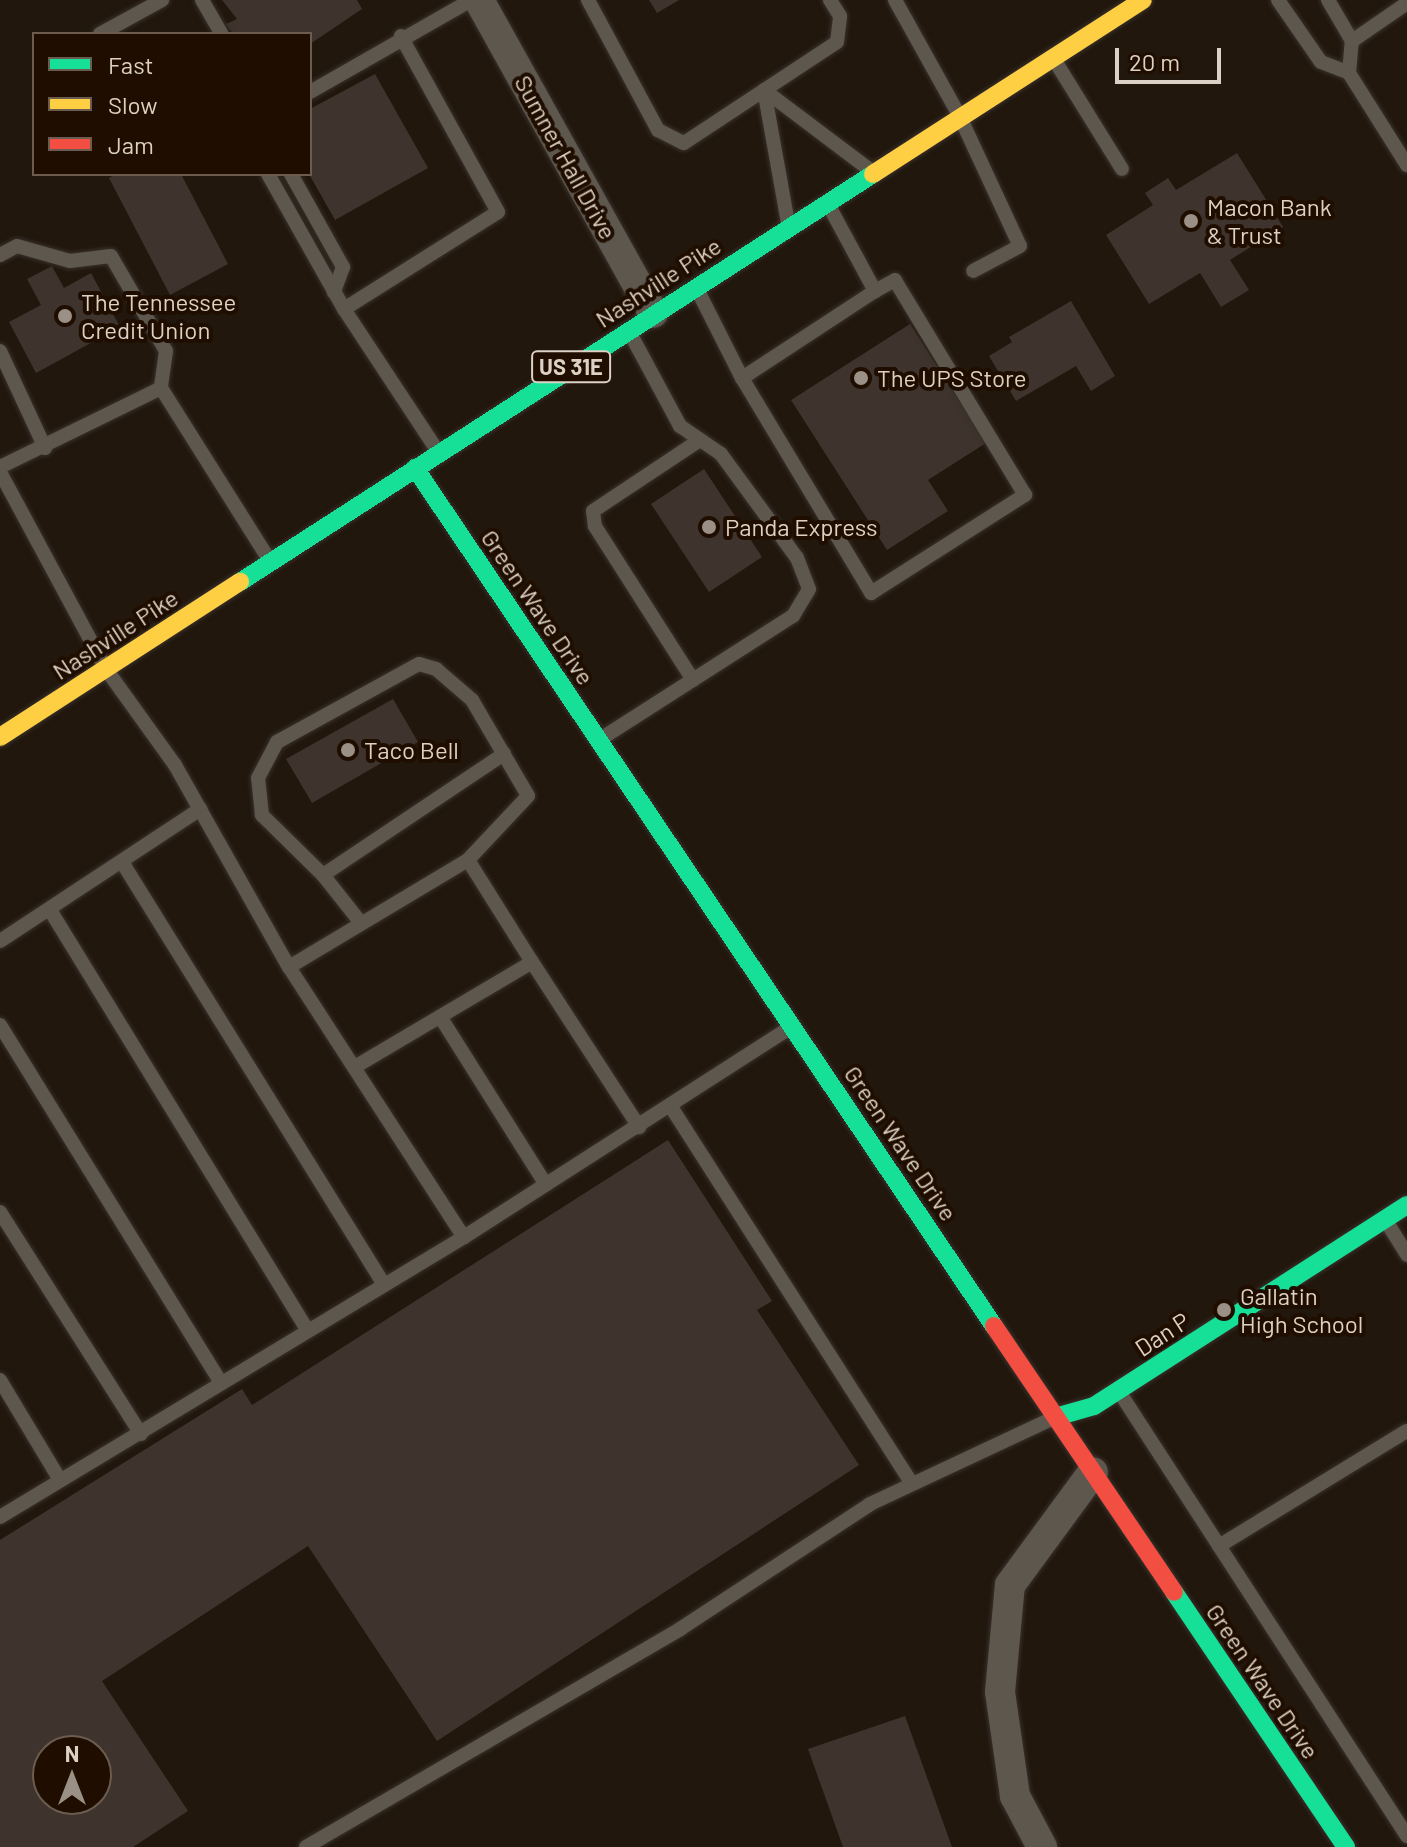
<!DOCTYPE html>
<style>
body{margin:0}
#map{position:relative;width:1407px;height:1847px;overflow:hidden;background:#21170d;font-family:Barlow,sans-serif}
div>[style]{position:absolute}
.building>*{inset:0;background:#3e342d}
.roads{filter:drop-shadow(0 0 2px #39312b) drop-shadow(0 0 2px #39312b)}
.lane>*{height:14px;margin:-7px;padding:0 7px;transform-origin:7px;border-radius:7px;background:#5e574e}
.street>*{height:30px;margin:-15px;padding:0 15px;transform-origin:15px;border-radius:15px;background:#5e574e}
.fast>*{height:18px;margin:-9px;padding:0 9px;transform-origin:9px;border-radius:9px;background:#16e098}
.slow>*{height:18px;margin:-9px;padding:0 9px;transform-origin:9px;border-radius:9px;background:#ffcf43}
.jam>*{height:18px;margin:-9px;padding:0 9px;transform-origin:9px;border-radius:9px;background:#f24e42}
.dots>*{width:22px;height:22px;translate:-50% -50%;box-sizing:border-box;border:4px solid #1f0e00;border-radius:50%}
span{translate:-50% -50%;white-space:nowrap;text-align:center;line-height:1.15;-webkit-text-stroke:8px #1f0e00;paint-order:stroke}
.shield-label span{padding:2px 6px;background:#1f0e00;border:2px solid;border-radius:6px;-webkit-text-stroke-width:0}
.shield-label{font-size:22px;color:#ddd1c5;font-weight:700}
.street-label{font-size:24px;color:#ddd1c5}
.poi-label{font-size:24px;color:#ddd1c5}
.left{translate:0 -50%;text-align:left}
.legend{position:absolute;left:32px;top:32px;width:280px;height:144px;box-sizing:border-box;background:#1f0e00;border:2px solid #6b5c4f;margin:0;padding:10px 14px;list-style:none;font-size:24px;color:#ddd1c5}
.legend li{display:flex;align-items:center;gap:16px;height:40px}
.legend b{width:40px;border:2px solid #6b5c4f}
.north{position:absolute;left:32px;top:1735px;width:80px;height:80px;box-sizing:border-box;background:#1f0e00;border:2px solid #6b5c4f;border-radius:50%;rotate:0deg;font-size:22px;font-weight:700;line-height:32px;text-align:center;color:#ddd1c5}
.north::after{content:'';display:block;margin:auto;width:28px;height:36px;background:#9b9085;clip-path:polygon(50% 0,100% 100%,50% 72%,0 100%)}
.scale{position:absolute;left:1115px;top:48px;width:106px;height:36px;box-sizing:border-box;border:4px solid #ddd1c5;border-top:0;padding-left:10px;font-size:24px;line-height:28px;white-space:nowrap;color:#ddd1c5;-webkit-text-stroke:6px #1f0e00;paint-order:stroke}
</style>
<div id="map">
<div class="building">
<i style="clip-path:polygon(222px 0,357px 0,362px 9px,310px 44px,310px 34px,233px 34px,226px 24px,237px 19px)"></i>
<i style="clip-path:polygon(649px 0,679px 0,657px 13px)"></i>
<i style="clip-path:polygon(375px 74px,428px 168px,335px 220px,309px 174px,310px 109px)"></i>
<i style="clip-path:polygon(1237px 153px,1283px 227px,1230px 260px,1249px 290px,1221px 307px,1200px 273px,1149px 304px,1106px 235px,1153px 205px,1145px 193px,1168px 178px,1176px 190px)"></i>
<i style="clip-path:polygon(116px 174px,181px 174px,228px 264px,170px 295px,109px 178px)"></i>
<i style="clip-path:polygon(52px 266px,64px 288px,91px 273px,120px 327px,36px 373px,9px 322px,41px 305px,27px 279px)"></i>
<i style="clip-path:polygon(1071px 301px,1115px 376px,1091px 391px,1076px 366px,1016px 401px,989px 356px,1012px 342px,1009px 337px)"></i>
<i style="clip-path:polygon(910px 324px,986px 443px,928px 480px,948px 511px,887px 550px,791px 400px)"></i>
<i style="clip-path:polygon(704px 469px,762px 557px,709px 592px,651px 504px)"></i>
<i style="clip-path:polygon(393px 699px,418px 742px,312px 803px,286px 759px)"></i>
<i style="clip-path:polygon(evenodd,668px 1140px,772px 1301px,757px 1310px,859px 1465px,437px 1741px,308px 1546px,102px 1681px,188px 1811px,133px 1847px,0 1847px,0 1540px,242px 1389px,252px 1405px,668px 1140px,48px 1751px,96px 1751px,96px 1799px,48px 1799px,48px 1751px)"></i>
<i style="clip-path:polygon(905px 1716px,952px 1847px,843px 1847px,808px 1749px)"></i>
</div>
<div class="roads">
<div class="lane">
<i style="left:202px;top:0;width:39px;rotate:60deg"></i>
<i style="left:588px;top:0;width:148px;rotate:61.7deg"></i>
<i style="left:658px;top:130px;width:29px;rotate:27deg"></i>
<i style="left:684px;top:143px;width:183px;rotate:-33.4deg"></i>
<i style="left:837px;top:42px;width:26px;rotate:-83deg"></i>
<i style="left:840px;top:16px;width:19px;rotate:-122deg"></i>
<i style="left:895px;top:0;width:134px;rotate:60.9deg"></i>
<i style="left:960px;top:117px;width:142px;rotate:65.1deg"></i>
<i style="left:1020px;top:246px;width:53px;rotate:152deg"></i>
<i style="left:1278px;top:0;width:75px;rotate:55.3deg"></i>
<i style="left:1321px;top:62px;width:30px;rotate:21deg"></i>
<i style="left:1349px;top:73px;width:32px;rotate:-85deg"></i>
<i style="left:1352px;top:41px;width:48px;rotate:-120.3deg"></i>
<i style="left:100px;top:34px;width:71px;rotate:-28.7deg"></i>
<i style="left:1352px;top:41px;width:67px;rotate:-34.6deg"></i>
<i style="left:1055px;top:61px;width:127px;rotate:58.2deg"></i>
<i style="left:1349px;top:73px;width:109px;rotate:57.8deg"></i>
<i style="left:310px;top:92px;width:185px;rotate:-29.7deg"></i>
<i style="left:268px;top:174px;width:155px;rotate:60.6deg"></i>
<i style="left:344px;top:309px;width:169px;rotate:56.6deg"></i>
<i style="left:291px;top:174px;width:107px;rotate:60.8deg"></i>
<i style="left:343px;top:267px;width:27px;rotate:110deg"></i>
<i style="left:829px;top:206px;width:97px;rotate:61.6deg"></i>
<i style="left:875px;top:291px;width:159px;rotate:146.8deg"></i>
<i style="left:742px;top:378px;width:251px;rotate:59deg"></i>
<i style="left:871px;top:593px;width:183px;rotate:-32.5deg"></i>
<i style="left:1025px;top:495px;width:251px;rotate:-121.2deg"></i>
<i style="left:895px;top:280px;width:23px;rotate:151deg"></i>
<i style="left:788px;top:223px;width:135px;rotate:-100.2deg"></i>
<i style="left:764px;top:90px;width:133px;rotate:37deg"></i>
<i style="left:0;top:255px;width:19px;rotate:-28deg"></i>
<i style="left:17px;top:246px;width:55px;rotate:15.8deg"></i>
<i style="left:70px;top:261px;width:41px;rotate:-7deg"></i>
<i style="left:111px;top:256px;width:110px;rotate:59.9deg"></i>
<i style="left:166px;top:351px;width:37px;rotate:98deg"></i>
<i style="left:699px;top:293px;width:95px;rotate:63.2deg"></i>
<i style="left:344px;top:309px;width:182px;rotate:-32.2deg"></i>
<i style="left:498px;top:212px;width:201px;rotate:-118.9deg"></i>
<i style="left:0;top:351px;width:107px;rotate:65.1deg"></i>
<i style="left:0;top:467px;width:179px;rotate:-26.1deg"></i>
<i style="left:161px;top:388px;width:201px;rotate:57.8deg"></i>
<i style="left:0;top:472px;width:224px;rotate:61.7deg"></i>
<i style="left:106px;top:669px;width:118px;rotate:54.3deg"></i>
<i style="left:175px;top:765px;width:232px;rotate:60.6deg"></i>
<i style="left:289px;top:967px;width:322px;rotate:57.1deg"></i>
<i style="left:464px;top:1237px;width:385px;rotate:-32.7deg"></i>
<i style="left:693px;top:680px;width:183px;rotate:-122.5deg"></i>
<i style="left:595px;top:526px;width:15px;rotate:-98deg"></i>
<i style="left:593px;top:511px;width:128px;rotate:-33.6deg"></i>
<i style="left:602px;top:738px;width:227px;rotate:-32.6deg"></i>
<i style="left:793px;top:616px;width:31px;rotate:-59deg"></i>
<i style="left:809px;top:589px;width:33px;rotate:-111deg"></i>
<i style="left:797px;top:558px;width:129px;rotate:-126.2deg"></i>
<i style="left:721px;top:454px;width:50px;rotate:-145.7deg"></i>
<i style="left:680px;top:426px;width:101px;rotate:-118.3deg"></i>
<i style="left:122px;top:862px;width:495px;rotate:58.2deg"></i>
<i style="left:323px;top:875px;width:218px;rotate:-33.8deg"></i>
<i style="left:50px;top:910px;width:492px;rotate:58.5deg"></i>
<i style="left:361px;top:923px;width:61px;rotate:-128.4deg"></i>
<i style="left:323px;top:875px;width:86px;rotate:-135.5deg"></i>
<i style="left:262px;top:815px;width:37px;rotate:-96deg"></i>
<i style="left:258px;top:778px;width:41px;rotate:-62.2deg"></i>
<i style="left:277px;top:742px;width:162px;rotate:-28.8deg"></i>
<i style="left:419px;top:664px;width:18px;rotate:16deg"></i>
<i style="left:436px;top:669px;width:48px;rotate:40.7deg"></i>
<i style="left:472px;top:700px;width:111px;rotate:59.7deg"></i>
<i style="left:528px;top:796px;width:88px;rotate:133.2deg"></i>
<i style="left:0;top:941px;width:240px;rotate:-33.4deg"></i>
<i style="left:289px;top:967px;width:209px;rotate:-30.9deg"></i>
<i style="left:468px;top:860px;width:120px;rotate:57.9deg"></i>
<i style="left:441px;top:1018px;width:197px;rotate:57.8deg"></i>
<i style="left:0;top:1025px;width:421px;rotate:58.3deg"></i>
<i style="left:358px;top:1065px;width:202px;rotate:-30.6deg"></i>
<i style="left:532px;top:962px;width:197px;rotate:57deg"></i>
<i style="left:671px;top:1107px;width:445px;rotate:57.4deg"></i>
<i style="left:0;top:1212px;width:263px;rotate:57.6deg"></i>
<i style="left:1386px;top:1221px;width:40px;rotate:58deg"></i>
<i style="left:0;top:1380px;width:117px;rotate:59deg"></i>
<i style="left:1120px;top:1393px;width:528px;rotate:57.06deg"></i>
<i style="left:0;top:1517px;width:542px;rotate:-31.11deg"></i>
<i style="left:1219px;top:1546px;width:220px;rotate:-31.5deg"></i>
<i style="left:306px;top:1847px;width:433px;rotate:-30.2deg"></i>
<i style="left:680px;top:1629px;width:227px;rotate:-33.3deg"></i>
<i style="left:870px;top:1504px;width:203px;rotate:-25.1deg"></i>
</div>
<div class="street">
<i style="left:479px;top:0;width:358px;rotate:60.9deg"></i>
<i style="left:1042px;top:1847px;width:58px;rotate:-117.9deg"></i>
<i style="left:1015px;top:1796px;width:105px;rotate:-98.2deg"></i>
<i style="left:1000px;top:1692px;width:107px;rotate:-84.7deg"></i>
<i style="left:1010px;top:1585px;width:140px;rotate:-53.7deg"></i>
</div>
<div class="fast">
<i style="left:415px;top:468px;width:1035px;rotate:55.99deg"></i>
<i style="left:240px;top:582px;width:753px;rotate:-32.8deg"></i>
<i style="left:1059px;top:1416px;width:36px;rotate:-16deg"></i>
<i style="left:1094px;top:1406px;width:372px;rotate:-32.7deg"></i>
<i style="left:1174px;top:1592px;width:308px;rotate:56deg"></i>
</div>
<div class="slow">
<i style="left:873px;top:174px;width:321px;rotate:-32.8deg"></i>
<i style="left:0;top:737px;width:286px;rotate:-32.9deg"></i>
</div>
<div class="jam">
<i style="left:994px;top:1326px;width:321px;rotate:55.9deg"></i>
</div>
</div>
<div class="dots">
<i style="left:1191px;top:221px;background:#9b9085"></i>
<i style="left:65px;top:316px;background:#9b9085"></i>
<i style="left:861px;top:378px;background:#9b9085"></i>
<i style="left:709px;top:527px;background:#9b9085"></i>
<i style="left:348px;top:750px;background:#9b9085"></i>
<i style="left:1224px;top:1310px;background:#9b9085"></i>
</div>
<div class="shield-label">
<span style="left:571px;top:367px">US 31E</span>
</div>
<div class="street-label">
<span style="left:566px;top:157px;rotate:61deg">Sumner Hall Drive</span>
<span style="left:658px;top:282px;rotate:-33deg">Nashville Pike</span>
<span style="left:538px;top:607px;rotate:56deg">Green Wave Drive</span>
<span style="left:115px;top:634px;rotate:-33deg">Nashville Pike</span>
<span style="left:901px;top:1143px;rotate:56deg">Green Wave Drive</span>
<span style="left:1162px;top:1334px;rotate:-33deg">Dan P</span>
<span style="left:1263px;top:1681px;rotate:56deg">Green Wave Drive</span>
</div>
<div class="poi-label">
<span class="left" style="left:1207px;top:221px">Macon Bank<br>&amp; Trust</span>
<span class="left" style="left:81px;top:316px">The Tennessee<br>Credit Union</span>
<span class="left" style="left:877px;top:378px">The UPS Store</span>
<span class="left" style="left:725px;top:527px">Panda Express</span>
<span class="left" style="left:364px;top:750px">Taco Bell</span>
<span class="left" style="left:1240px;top:1310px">Gallatin<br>High School</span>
</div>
<ul class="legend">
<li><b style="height:10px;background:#16e098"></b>Fast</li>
<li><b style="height:10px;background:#ffcf43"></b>Slow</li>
<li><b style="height:10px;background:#f24e42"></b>Jam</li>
</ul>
<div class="north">N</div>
<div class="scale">20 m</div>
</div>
